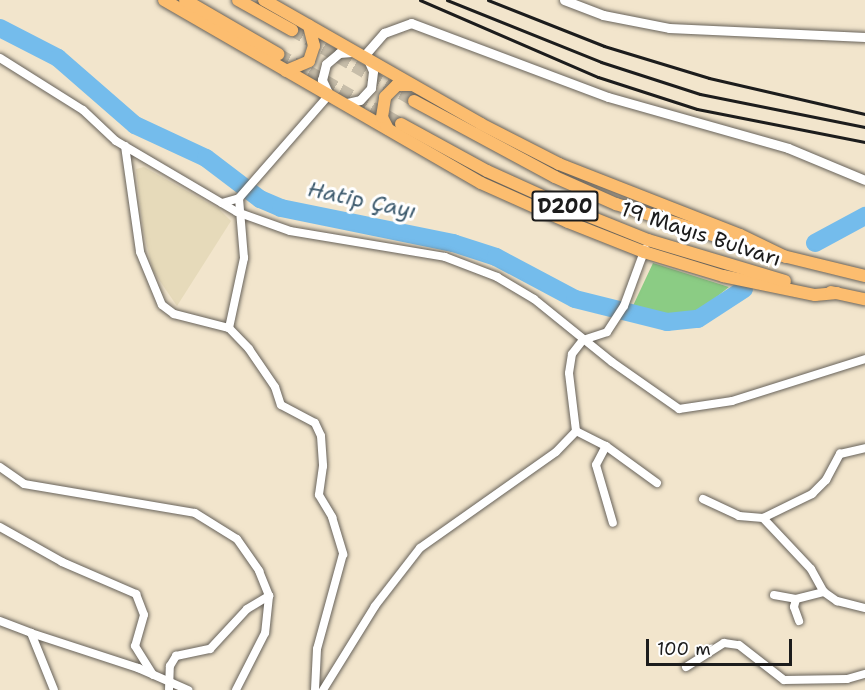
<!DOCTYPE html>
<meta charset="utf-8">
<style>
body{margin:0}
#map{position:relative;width:865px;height:690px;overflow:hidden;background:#f2e5cc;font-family:"Shantell Sans",sans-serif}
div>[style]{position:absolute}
.built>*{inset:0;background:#e6daba}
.green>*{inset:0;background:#8bcc84}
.river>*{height:18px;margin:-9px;padding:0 9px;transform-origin:9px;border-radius:9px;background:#74bcec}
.trunk-tunnel>*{height:12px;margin-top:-6px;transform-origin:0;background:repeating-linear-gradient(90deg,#c7bda9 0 12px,transparent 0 18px)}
.roads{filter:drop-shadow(0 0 2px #67625a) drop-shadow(0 0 2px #67625a)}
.minor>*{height:8px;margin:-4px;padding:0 4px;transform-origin:4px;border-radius:4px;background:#fff}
.tertiary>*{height:9px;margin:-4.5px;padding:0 4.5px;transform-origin:4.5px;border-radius:4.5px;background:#fff}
.trunk>*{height:12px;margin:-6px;padding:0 6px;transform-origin:6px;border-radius:6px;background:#fcbd6f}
.rail>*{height:3px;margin:-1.5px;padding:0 1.5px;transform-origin:1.5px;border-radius:1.5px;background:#1c1c1c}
span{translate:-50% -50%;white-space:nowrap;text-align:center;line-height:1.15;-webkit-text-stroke:6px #fff;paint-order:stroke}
.shield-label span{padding:2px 4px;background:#fff;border:2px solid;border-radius:4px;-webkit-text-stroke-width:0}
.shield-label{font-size:20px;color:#1c1c1c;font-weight:700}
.street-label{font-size:21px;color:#1c1c1c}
.water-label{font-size:22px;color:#3f5c6f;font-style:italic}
.scale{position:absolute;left:646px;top:639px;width:146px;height:27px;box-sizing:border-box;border:3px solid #1c1c1c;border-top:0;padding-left:8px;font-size:18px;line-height:21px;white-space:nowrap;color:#1c1c1c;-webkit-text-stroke:4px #fff;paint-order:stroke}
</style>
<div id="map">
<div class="built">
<i style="clip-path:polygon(144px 167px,219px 209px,231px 221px,177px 306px,153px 271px,143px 230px,136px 169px)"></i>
</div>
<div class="green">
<i style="clip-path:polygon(653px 263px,729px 287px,694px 315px,670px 319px,631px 310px)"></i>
</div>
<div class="river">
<i style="left:0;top:28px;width:65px;rotate:27.3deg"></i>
<i style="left:58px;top:58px;width:102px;rotate:41deg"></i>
<i style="left:135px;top:125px;width:78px;rotate:24.9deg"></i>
<i style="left:206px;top:158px;width:68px;rotate:37.2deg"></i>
<i style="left:260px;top:199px;width:23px;rotate:23deg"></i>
<i style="left:281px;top:208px;width:176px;rotate:11.5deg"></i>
<i style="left:453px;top:243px;width:45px;rotate:18deg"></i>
<i style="left:496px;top:257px;width:89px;rotate:28deg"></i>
<i style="left:575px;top:299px;width:95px;rotate:14deg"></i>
<i style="left:667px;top:322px;width:31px;rotate:-6deg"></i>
<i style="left:698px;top:319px;width:55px;rotate:-33.1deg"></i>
<i style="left:815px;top:243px;width:57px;rotate:-28.4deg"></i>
</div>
<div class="trunk-tunnel">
<i style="left:292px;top:30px;width:141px;rotate:30.2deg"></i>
<i style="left:278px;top:54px;width:142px;rotate:29.6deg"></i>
</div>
<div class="roads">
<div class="minor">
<i style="left:0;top:58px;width:98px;rotate:32.1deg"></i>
<i style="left:83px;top:110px;width:45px;rotate:43.2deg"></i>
<i style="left:116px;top:141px;width:140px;rotate:30.4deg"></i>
<i style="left:237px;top:212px;width:56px;rotate:19.7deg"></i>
<i style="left:290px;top:231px;width:157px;rotate:9.5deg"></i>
<i style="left:445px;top:257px;width:56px;rotate:21deg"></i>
<i style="left:497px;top:277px;width:43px;rotate:30.7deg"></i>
<i style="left:534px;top:299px;width:100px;rotate:38.9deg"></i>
<i style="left:612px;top:362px;width:82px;rotate:35deg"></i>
<i style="left:679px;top:409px;width:54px;rotate:-8.6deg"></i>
<i style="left:732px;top:401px;width:139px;rotate:-17.5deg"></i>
<i style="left:125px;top:146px;width:107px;rotate:81.9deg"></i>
<i style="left:140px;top:252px;width:57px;rotate:67.5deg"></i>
<i style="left:162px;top:305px;width:15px;rotate:37deg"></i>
<i style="left:174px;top:314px;width:57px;rotate:14.3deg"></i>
<i style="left:229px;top:328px;width:29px;rotate:46deg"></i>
<i style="left:249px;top:349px;width:46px;rotate:55.6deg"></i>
<i style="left:275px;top:387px;width:19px;rotate:72deg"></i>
<i style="left:281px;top:405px;width:38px;rotate:28deg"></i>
<i style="left:315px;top:423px;width:14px;rotate:65deg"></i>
<i style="left:321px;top:436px;width:30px;rotate:86deg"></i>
<i style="left:323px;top:466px;width:29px;rotate:98deg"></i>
<i style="left:319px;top:495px;width:26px;rotate:59deg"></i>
<i style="left:332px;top:517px;width:39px;rotate:73deg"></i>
<i style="left:343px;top:554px;width:98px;rotate:105.3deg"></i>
<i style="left:317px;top:649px;width:41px;rotate:92.8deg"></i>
<i style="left:222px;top:203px;width:18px;rotate:-16deg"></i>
<i style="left:239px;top:198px;width:137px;rotate:-48.9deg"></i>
<i style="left:229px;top:328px;width:72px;rotate:-77.9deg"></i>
<i style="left:244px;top:258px;width:60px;rotate:-94.8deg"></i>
<i style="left:576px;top:431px;width:34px;rotate:27deg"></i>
<i style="left:606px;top:446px;width:63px;rotate:36deg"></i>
<i style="left:606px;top:446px;width:21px;rotate:118deg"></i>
<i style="left:596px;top:465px;width:60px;rotate:73.7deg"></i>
<i style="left:0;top:467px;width:29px;rotate:35deg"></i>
<i style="left:24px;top:484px;width:173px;rotate:9.6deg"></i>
<i style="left:195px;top:513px;width:49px;rotate:31.8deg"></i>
<i style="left:237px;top:539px;width:39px;rotate:55deg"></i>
<i style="left:259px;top:571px;width:27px;rotate:68deg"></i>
<i style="left:269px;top:596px;width:37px;rotate:96deg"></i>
<i style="left:265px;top:633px;width:64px;rotate:117deg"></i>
<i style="left:703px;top:499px;width:40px;rotate:25deg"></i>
<i style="left:739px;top:516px;width:24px;rotate:5deg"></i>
<i style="left:763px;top:518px;width:55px;rotate:-26.1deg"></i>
<i style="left:812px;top:494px;width:20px;rotate:-45deg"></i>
<i style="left:826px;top:480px;width:30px;rotate:-62deg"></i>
<i style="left:840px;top:454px;width:26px;rotate:-13deg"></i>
<i style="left:763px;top:518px;width:70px;rotate:46.7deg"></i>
<i style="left:811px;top:569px;width:26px;rotate:61deg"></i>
<i style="left:824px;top:592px;width:16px;rotate:35deg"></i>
<i style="left:837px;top:601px;width:29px;rotate:14deg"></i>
<i style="left:0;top:527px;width:71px;rotate:29.4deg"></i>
<i style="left:62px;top:562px;width:81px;rotate:23.4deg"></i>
<i style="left:136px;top:594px;width:22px;rotate:69deg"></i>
<i style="left:144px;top:615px;width:32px;rotate:106deg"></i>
<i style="left:135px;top:646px;width:34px;rotate:58deg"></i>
<i style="left:774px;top:595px;width:22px;rotate:10deg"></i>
<i style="left:796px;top:599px;width:29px;rotate:-14deg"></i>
<i style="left:796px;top:599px;width:8px;rotate:104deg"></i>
<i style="left:794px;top:607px;width:15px;rotate:70deg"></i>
<i style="left:0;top:621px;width:33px;rotate:21deg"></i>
<i style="left:31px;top:633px;width:61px;rotate:68deg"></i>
<i style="left:31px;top:633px;width:113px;rotate:18.1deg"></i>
<i style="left:138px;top:668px;width:55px;rotate:23.7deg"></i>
<i style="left:686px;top:667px;width:45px;rotate:-32.3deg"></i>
<i style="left:724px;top:643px;width:15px;rotate:8deg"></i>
<i style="left:739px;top:645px;width:57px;rotate:37.9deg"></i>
<i style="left:784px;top:680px;width:63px;rotate:-0.9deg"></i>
<i style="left:847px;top:679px;width:19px;rotate:-16deg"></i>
<i style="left:169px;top:690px;width:24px;rotate:-88deg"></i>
<i style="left:170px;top:666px;width:12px;rotate:-59deg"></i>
<i style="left:176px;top:656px;width:35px;rotate:-12deg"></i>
<i style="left:210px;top:649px;width:54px;rotate:-47.2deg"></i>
<i style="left:247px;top:609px;width:26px;rotate:-31deg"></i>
<i style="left:323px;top:690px;width:99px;rotate:-58.2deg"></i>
<i style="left:375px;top:606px;width:73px;rotate:-52.2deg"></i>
<i style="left:420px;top:548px;width:166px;rotate:-35.2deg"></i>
<i style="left:556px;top:452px;width:29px;rotate:-46deg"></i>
<i style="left:576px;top:431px;width:58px;rotate:-96.9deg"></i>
<i style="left:569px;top:373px;width:19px;rotate:-81deg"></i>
<i style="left:572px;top:354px;width:18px;rotate:-52deg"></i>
<i style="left:583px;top:340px;width:25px;rotate:-18deg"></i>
<i style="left:607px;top:332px;width:31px;rotate:-57deg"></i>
<i style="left:624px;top:306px;width:61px;rotate:-69.8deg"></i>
</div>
<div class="tertiary">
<i style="left:564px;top:0;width:42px;rotate:21deg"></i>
<i style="left:603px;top:15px;width:67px;rotate:11.1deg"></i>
<i style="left:669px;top:28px;width:196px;rotate:2.6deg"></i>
<i style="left:363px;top:57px;width:32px;rotate:-49deg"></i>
<i style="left:384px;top:33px;width:29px;rotate:-20deg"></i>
<i style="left:411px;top:23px;width:210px;rotate:20.6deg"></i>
<i style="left:608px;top:97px;width:187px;rotate:15.8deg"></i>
<i style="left:788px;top:148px;width:83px;rotate:22.6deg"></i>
<i style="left:329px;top:95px;width:17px;rotate:-115deg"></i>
<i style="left:322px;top:80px;width:16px;rotate:-76deg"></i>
<i style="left:326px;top:64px;width:17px;rotate:-40deg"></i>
<i style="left:339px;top:53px;width:16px;rotate:-4deg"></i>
<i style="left:343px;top:104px;width:17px;rotate:-13deg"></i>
<i style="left:360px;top:100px;width:16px;rotate:-47deg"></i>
<i style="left:371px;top:88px;width:17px;rotate:-83deg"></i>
<i style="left:373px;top:71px;width:12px;rotate:-114deg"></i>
</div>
<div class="trunk">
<i style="left:164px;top:0;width:366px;rotate:30deg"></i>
<i style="left:481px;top:183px;width:95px;rotate:24.1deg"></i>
<i style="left:568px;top:222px;width:82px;rotate:21.5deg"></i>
<i style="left:644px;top:252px;width:83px;rotate:16.9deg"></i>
<i style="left:723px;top:276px;width:94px;rotate:11.7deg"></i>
<i style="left:815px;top:295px;width:22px;rotate:-5deg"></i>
<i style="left:185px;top:0;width:108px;rotate:30.1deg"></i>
<i style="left:238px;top:0;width:62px;rotate:29.1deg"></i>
<i style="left:264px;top:0;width:250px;rotate:29.7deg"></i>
<i style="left:481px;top:124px;width:88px;rotate:27.1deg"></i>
<i style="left:559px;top:164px;width:194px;rotate:21.4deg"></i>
<i style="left:740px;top:235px;width:51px;rotate:25.6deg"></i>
<i style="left:286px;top:71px;width:25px;rotate:-23deg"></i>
<i style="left:309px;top:61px;width:16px;rotate:-72deg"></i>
<i style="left:314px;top:46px;width:21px;rotate:-104deg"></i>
<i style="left:414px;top:101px;width:160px;rotate:28.3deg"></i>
<i style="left:555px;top:177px;width:67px;rotate:23.9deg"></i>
<i style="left:616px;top:204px;width:144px;rotate:17.8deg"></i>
<i style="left:401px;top:124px;width:98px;rotate:28.7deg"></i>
<i style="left:487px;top:171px;width:92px;rotate:24.3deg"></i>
<i style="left:571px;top:209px;width:83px;rotate:21.9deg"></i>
<i style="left:648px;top:240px;width:143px;rotate:16.7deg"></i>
<i style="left:388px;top:129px;width:13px;rotate:-117deg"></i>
<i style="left:382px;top:117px;width:20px;rotate:-81deg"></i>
<i style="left:385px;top:97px;width:17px;rotate:-45deg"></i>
<i style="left:397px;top:85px;width:15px"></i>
<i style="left:779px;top:255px;width:89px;rotate:13.7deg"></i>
<i style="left:831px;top:292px;width:35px;rotate:12deg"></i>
</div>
</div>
<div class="rail">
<i style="left:420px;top:0;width:194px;rotate:23.4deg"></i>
<i style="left:598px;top:77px;width:104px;rotate:17.9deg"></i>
<i style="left:697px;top:109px;width:171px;rotate:11.1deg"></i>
<i style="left:447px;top:0;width:166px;rotate:21.9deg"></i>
<i style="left:601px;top:62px;width:104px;rotate:17.9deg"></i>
<i style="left:700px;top:94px;width:168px;rotate:11.3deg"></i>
<i style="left:488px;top:0;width:125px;rotate:21.6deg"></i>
<i style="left:604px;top:46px;width:110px;rotate:16.9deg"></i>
<i style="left:709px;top:78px;width:160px;rotate:13deg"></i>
</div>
<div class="shield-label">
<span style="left:565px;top:206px">D200</span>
</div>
<div class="street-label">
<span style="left:701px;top:234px;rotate:18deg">19 Mayıs Bulvarı</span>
</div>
<div class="water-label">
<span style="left:362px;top:200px;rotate:12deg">Hatip Çayı</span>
</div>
<div class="scale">100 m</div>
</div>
